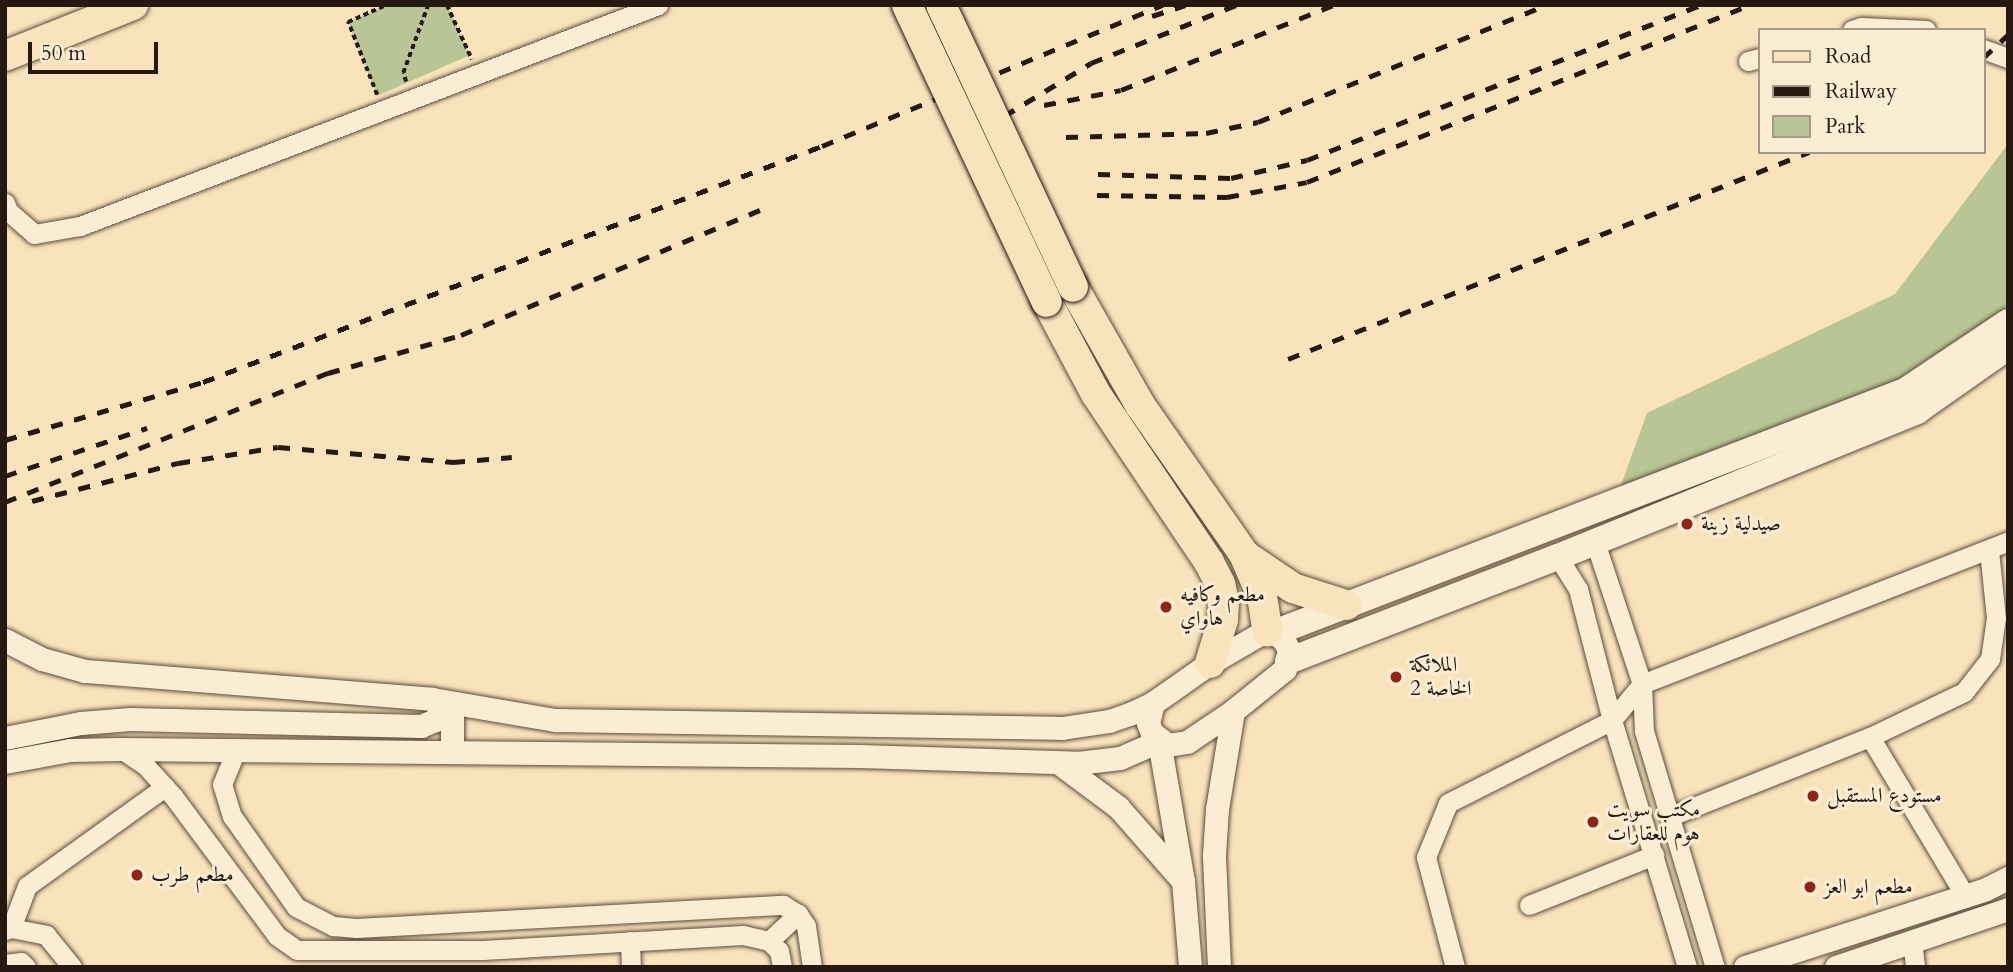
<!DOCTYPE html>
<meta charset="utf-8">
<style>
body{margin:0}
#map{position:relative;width:2013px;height:972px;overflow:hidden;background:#f9e3bc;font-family:Cardo,Amiri,serif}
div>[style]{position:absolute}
.green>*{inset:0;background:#b9c594}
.path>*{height:3.5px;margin-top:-1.75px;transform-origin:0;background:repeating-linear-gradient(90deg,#251912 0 5px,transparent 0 8.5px)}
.roads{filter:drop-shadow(0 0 2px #5a4c3c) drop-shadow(0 0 2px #5a4c3c)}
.minor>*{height:19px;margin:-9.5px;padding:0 9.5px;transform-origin:9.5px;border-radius:9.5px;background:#fbedd3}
.tertiary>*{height:23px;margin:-11.5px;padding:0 11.5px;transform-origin:11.5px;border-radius:11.5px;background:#fbedd3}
.secondary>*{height:26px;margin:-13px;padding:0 13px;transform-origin:13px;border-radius:13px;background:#fbedd3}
.primary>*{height:30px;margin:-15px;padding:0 15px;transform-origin:15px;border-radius:15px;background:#f9e3bc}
.rail>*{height:5px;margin-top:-2.5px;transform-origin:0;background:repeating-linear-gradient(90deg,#251912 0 12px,transparent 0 24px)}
.bridges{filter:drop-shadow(0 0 2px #251912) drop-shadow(0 0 2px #251912)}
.primary-bridge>*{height:30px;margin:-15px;padding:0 15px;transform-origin:15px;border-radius:15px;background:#f9e3bc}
.dots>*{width:19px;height:19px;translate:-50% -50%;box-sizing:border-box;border:4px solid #fbedd3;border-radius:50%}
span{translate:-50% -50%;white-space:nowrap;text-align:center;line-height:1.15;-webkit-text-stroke:6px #fbedd3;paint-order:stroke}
.poi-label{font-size:21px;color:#251912}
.left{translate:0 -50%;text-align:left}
.frame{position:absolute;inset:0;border:7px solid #251912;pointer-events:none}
.legend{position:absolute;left:1758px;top:28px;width:228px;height:126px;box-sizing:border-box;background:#fbedd3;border:2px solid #a59886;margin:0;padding:9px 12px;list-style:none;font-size:21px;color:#251912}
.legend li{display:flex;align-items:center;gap:14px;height:35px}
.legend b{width:35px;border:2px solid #a59886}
.scale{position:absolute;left:28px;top:42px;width:130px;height:32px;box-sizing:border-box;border:4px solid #251912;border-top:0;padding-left:9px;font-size:21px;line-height:24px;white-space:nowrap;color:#251912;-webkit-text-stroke:5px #fbedd3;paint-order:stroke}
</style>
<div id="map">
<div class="green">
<i style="clip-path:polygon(386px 5px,459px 5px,449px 9px,470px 55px,377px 96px,348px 22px)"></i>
<i style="clip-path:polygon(2008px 144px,2008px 322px,1905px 391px,1615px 502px,1647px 413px,1895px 294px)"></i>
</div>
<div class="path">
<i style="left:447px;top:5px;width:60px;rotate:65.2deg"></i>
<i style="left:406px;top:82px;width:9px;rotate:-108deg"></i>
<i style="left:403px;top:73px;width:72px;rotate:-69.8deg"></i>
<i style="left:377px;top:95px;width:79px;rotate:-111.7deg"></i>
<i style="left:348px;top:22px;width:42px;rotate:-24.1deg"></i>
</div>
<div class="roads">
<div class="minor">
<i style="left:1852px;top:30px;width:9px;rotate:-18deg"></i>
<i style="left:1861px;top:27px;width:65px;rotate:2.6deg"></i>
<i style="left:1983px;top:49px;width:27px;rotate:20deg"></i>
<i style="left:1748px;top:61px;width:11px;rotate:-15deg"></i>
<i style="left:5px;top:203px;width:9px;rotate:69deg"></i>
<i style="left:8px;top:211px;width:35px;rotate:41deg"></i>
<i style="left:34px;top:234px;width:47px;rotate:-9.9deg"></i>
<i style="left:80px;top:226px;width:619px;rotate:-20.92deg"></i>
<i style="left:1595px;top:542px;width:150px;rotate:71.7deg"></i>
<i style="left:1642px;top:684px;width:47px;rotate:87.6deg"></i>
<i style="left:1644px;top:731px;width:246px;rotate:73.3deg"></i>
<i style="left:1558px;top:557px;width:38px;rotate:58deg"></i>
<i style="left:1578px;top:589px;width:135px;rotate:75.5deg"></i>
<i style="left:1612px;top:720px;width:258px;rotate:73.1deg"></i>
<i style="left:1870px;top:737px;width:185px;rotate:59.1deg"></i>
<i style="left:121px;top:749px;width:29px;rotate:34deg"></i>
<i style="left:145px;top:765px;width:42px;rotate:47.9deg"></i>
<i style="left:173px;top:796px;width:174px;rotate:53.4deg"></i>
<i style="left:277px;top:936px;width:24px;rotate:35deg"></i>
<i style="left:297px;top:950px;width:186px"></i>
<i style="left:483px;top:950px;width:260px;rotate:-3.3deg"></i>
<i style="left:743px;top:935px;width:27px;rotate:13deg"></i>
<i style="left:769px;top:941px;width:14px;rotate:45deg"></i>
<i style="left:779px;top:951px;width:16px;rotate:79deg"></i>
<i style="left:236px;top:750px;width:37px;rotate:112deg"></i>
<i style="left:222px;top:784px;width:34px;rotate:73deg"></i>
<i style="left:232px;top:816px;width:111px;rotate:54.9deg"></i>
<i style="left:296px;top:907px;width:42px;rotate:27.2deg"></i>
<i style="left:333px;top:926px;width:23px;rotate:5deg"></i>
<i style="left:356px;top:928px;width:428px;rotate:-3.1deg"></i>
<i style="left:783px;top:905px;width:17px;rotate:31deg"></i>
<i style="left:798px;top:914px;width:14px;rotate:56deg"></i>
<i style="left:806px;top:926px;width:41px;rotate:81.7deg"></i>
<i style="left:1671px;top:816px;width:214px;rotate:-21.7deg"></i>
<i style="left:1870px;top:737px;width:104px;rotate:-25.6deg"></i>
<i style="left:1964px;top:692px;width:42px;rotate:-51.8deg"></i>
<i style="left:1990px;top:659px;width:41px;rotate:-81.7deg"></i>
<i style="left:1996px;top:618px;width:68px;rotate:-95.9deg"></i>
<i style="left:1529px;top:905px;width:135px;rotate:-21.8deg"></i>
<i style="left:11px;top:928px;width:45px;rotate:-69.1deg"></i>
<i style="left:27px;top:886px;width:170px;rotate:-35.7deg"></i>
<i style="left:5px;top:930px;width:6px;rotate:-18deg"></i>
<i style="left:11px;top:928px;width:36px;rotate:11deg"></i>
<i style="left:46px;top:935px;width:41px;rotate:50.9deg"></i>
<i style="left:630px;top:941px;width:26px;rotate:88deg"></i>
<i style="left:769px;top:941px;width:40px;rotate:-43deg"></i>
<i style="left:1912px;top:941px;width:26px;rotate:83deg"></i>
<i style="left:5px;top:964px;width:16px;rotate:-7deg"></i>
<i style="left:21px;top:962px;width:7px;rotate:45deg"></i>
<i style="left:1455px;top:967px;width:114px;rotate:-104.8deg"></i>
<i style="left:1426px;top:857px;width:58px;rotate:-67.8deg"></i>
<i style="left:1448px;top:803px;width:184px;rotate:-26.8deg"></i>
<i style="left:1612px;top:720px;width:47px;rotate:-50.2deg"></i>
<i style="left:1642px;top:684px;width:393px;rotate:-21.3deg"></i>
</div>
<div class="tertiary">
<i style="left:5px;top:640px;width:42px;rotate:27.2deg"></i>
<i style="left:42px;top:659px;width:45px;rotate:15.6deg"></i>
<i style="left:85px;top:671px;width:348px;rotate:4.6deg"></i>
<i style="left:432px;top:699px;width:125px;rotate:9.7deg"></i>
<i style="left:555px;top:720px;width:507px;rotate:0.9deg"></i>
<i style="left:1062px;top:728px;width:48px;rotate:-8.5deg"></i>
<i style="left:1109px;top:721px;width:24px;rotate:-19deg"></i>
<i style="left:1132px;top:713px;width:23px;rotate:-25deg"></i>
<i style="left:1153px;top:703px;width:70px;rotate:-35.1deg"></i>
<i style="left:1210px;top:663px;width:58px;rotate:-30.1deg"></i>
<i style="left:1260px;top:634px;width:14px;rotate:-4deg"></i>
<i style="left:1274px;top:633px;width:11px;rotate:34deg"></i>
<i style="left:1283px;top:639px;width:13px;rotate:61deg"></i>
<i style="left:1289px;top:650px;width:19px;rotate:102deg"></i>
<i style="left:1285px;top:669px;width:67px;rotate:141.1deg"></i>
<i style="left:1233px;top:711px;width:55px;rotate:146deg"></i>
<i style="left:1187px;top:742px;width:19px;rotate:171deg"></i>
<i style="left:1168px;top:745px;width:20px;rotate:-143deg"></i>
<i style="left:1152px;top:733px;width:11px;rotate:-112deg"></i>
<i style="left:1148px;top:723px;width:21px;rotate:-76deg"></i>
<i style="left:5px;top:738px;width:77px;rotate:-11.2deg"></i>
<i style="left:81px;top:723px;width:49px;rotate:-4.7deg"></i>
<i style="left:130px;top:719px;width:291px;rotate:1.4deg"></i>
<i style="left:421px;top:726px;width:15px;rotate:-23deg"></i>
<i style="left:435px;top:720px;width:22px;rotate:-56deg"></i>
<i style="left:452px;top:752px;width:49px;rotate:-90deg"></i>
<i style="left:5px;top:762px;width:66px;rotate:-10.5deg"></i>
<i style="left:70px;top:750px;width:51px;rotate:-1.1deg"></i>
<i style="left:121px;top:749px;width:739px;rotate:0.54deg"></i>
<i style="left:860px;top:756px;width:218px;rotate:1.8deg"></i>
<i style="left:1078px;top:763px;width:42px;rotate:-6.8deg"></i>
<i style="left:1120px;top:758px;width:43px;rotate:-23.6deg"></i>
<i style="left:1159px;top:741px;width:142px;rotate:80.3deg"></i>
<i style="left:1183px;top:881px;width:86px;rotate:85.3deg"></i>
<i style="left:1059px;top:763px;width:74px;rotate:36.7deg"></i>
<i style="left:1118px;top:807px;width:98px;rotate:48.7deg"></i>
<i style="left:1219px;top:967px;width:112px;rotate:-92.6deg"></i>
<i style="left:1214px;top:855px;width:46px;rotate:-86.3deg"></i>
<i style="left:1217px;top:809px;width:99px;rotate:-80.7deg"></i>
<i style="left:1745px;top:967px;width:253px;rotate:-17.9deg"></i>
<i style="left:1986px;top:889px;width:25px;rotate:-27deg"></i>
<i style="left:1836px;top:967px;width:182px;rotate:-18.6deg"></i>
</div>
<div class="secondary">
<i style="left:1274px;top:633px;width:676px;rotate:-20.98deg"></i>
<i style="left:1905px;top:391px;width:124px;rotate:-33.8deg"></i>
<i style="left:1288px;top:661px;width:289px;rotate:-21.1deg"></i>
<i style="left:1558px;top:557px;width:388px;rotate:-22.1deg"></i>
<i style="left:1917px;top:411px;width:111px;rotate:-35.1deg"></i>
</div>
<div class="primary">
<i style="left:5px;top:56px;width:138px;rotate:-21.7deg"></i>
<i style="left:1073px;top:287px;width:136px;rotate:60.4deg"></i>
<i style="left:1140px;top:405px;width:182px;rotate:55.1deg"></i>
<i style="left:1244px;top:554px;width:46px;rotate:66.8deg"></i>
<i style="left:1262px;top:596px;width:36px;rotate:81deg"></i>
<i style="left:1047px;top:302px;width:104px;rotate:62deg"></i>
<i style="left:1096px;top:394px;width:202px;rotate:56.1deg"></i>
<i style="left:1209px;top:562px;width:25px;rotate:63deg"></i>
<i style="left:1220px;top:584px;width:18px;rotate:77deg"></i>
<i style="left:1224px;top:602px;width:18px;rotate:93deg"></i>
<i style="left:1223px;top:620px;width:45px;rotate:106.8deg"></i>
<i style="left:1247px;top:557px;width:55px;rotate:34deg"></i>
<i style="left:1293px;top:588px;width:56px;rotate:17.8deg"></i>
</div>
</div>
<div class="rail">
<i style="left:1152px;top:16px;width:35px;rotate:-18deg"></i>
<i style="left:1983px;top:58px;width:34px;rotate:-43deg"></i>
<i style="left:1044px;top:105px;width:78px;rotate:-11deg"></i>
<i style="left:1121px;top:90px;width:229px;rotate:-21.8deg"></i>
<i style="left:1004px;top:116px;width:102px;rotate:-31.3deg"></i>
<i style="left:1091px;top:63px;width:156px;rotate:-21.8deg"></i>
<i style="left:1066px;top:137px;width:140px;rotate:-1.6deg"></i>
<i style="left:1206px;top:133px;width:53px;rotate:-11.9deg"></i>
<i style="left:1258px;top:122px;width:311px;rotate:-22.1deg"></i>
<i style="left:1098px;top:174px;width:133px;rotate:1.7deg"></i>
<i style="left:1231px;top:178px;width:78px;rotate:-13.3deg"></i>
<i style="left:1307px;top:160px;width:422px;rotate:-21.5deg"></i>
<i style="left:1097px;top:195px;width:130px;rotate:0.9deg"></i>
<i style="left:1227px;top:197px;width:81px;rotate:-10.6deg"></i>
<i style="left:1307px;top:182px;width:476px;rotate:-21.8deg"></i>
<i style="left:1288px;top:359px;width:561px;rotate:-21.67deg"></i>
<i style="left:5px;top:440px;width:206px;rotate:-16.3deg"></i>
<i style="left:203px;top:382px;width:662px;rotate:-20.87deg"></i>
<i style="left:822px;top:146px;width:369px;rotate:-22.5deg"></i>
<i style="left:5px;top:476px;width:150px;rotate:-18.7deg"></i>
<i style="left:32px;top:501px;width:151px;rotate:-14.6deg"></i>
<i style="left:178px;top:463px;width:101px;rotate:-9.1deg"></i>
<i style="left:278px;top:447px;width:176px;rotate:4.9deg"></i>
<i style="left:453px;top:462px;width:59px;rotate:-4.8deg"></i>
<i style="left:5px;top:502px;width:348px;rotate:-21.8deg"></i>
<i style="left:328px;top:373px;width:138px;rotate:-15.9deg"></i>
<i style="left:461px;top:335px;width:334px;rotate:-22.7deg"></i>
</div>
<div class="bridges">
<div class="primary-bridge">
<i style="left:907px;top:5px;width:328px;rotate:64.8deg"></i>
<i style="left:941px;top:5px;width:311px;rotate:64.9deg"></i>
</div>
</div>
<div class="dots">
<i style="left:1687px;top:524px;background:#8f2418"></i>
<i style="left:1166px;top:607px;background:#8f2418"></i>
<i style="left:1396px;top:677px;background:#8f2418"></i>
<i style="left:1813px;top:796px;background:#8f2418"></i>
<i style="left:1593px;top:822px;background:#8f2418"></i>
<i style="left:137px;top:875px;background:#8f2418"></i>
<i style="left:1810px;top:887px;background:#8f2418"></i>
</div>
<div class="poi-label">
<span class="left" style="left:1701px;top:524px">صيدلية زينة</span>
<span class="left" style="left:1180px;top:607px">مطعم وكافيه<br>هاواي</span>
<span class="left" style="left:1410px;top:677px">الملائكة<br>الخاصة 2</span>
<span class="left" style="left:1827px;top:796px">مستودع المستقبل</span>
<span class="left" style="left:1607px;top:822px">مكتب سويت<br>هوم للعقارات</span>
<span class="left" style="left:151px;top:875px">مطعم طرب</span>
<span class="left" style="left:1824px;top:887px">مطعم ابو العز</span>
</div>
<div class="frame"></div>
<ul class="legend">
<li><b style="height:9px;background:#f9e3bc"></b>Road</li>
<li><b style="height:9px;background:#251912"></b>Railway</li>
<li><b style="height:19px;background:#b9c594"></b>Park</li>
</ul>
<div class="scale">50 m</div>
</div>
